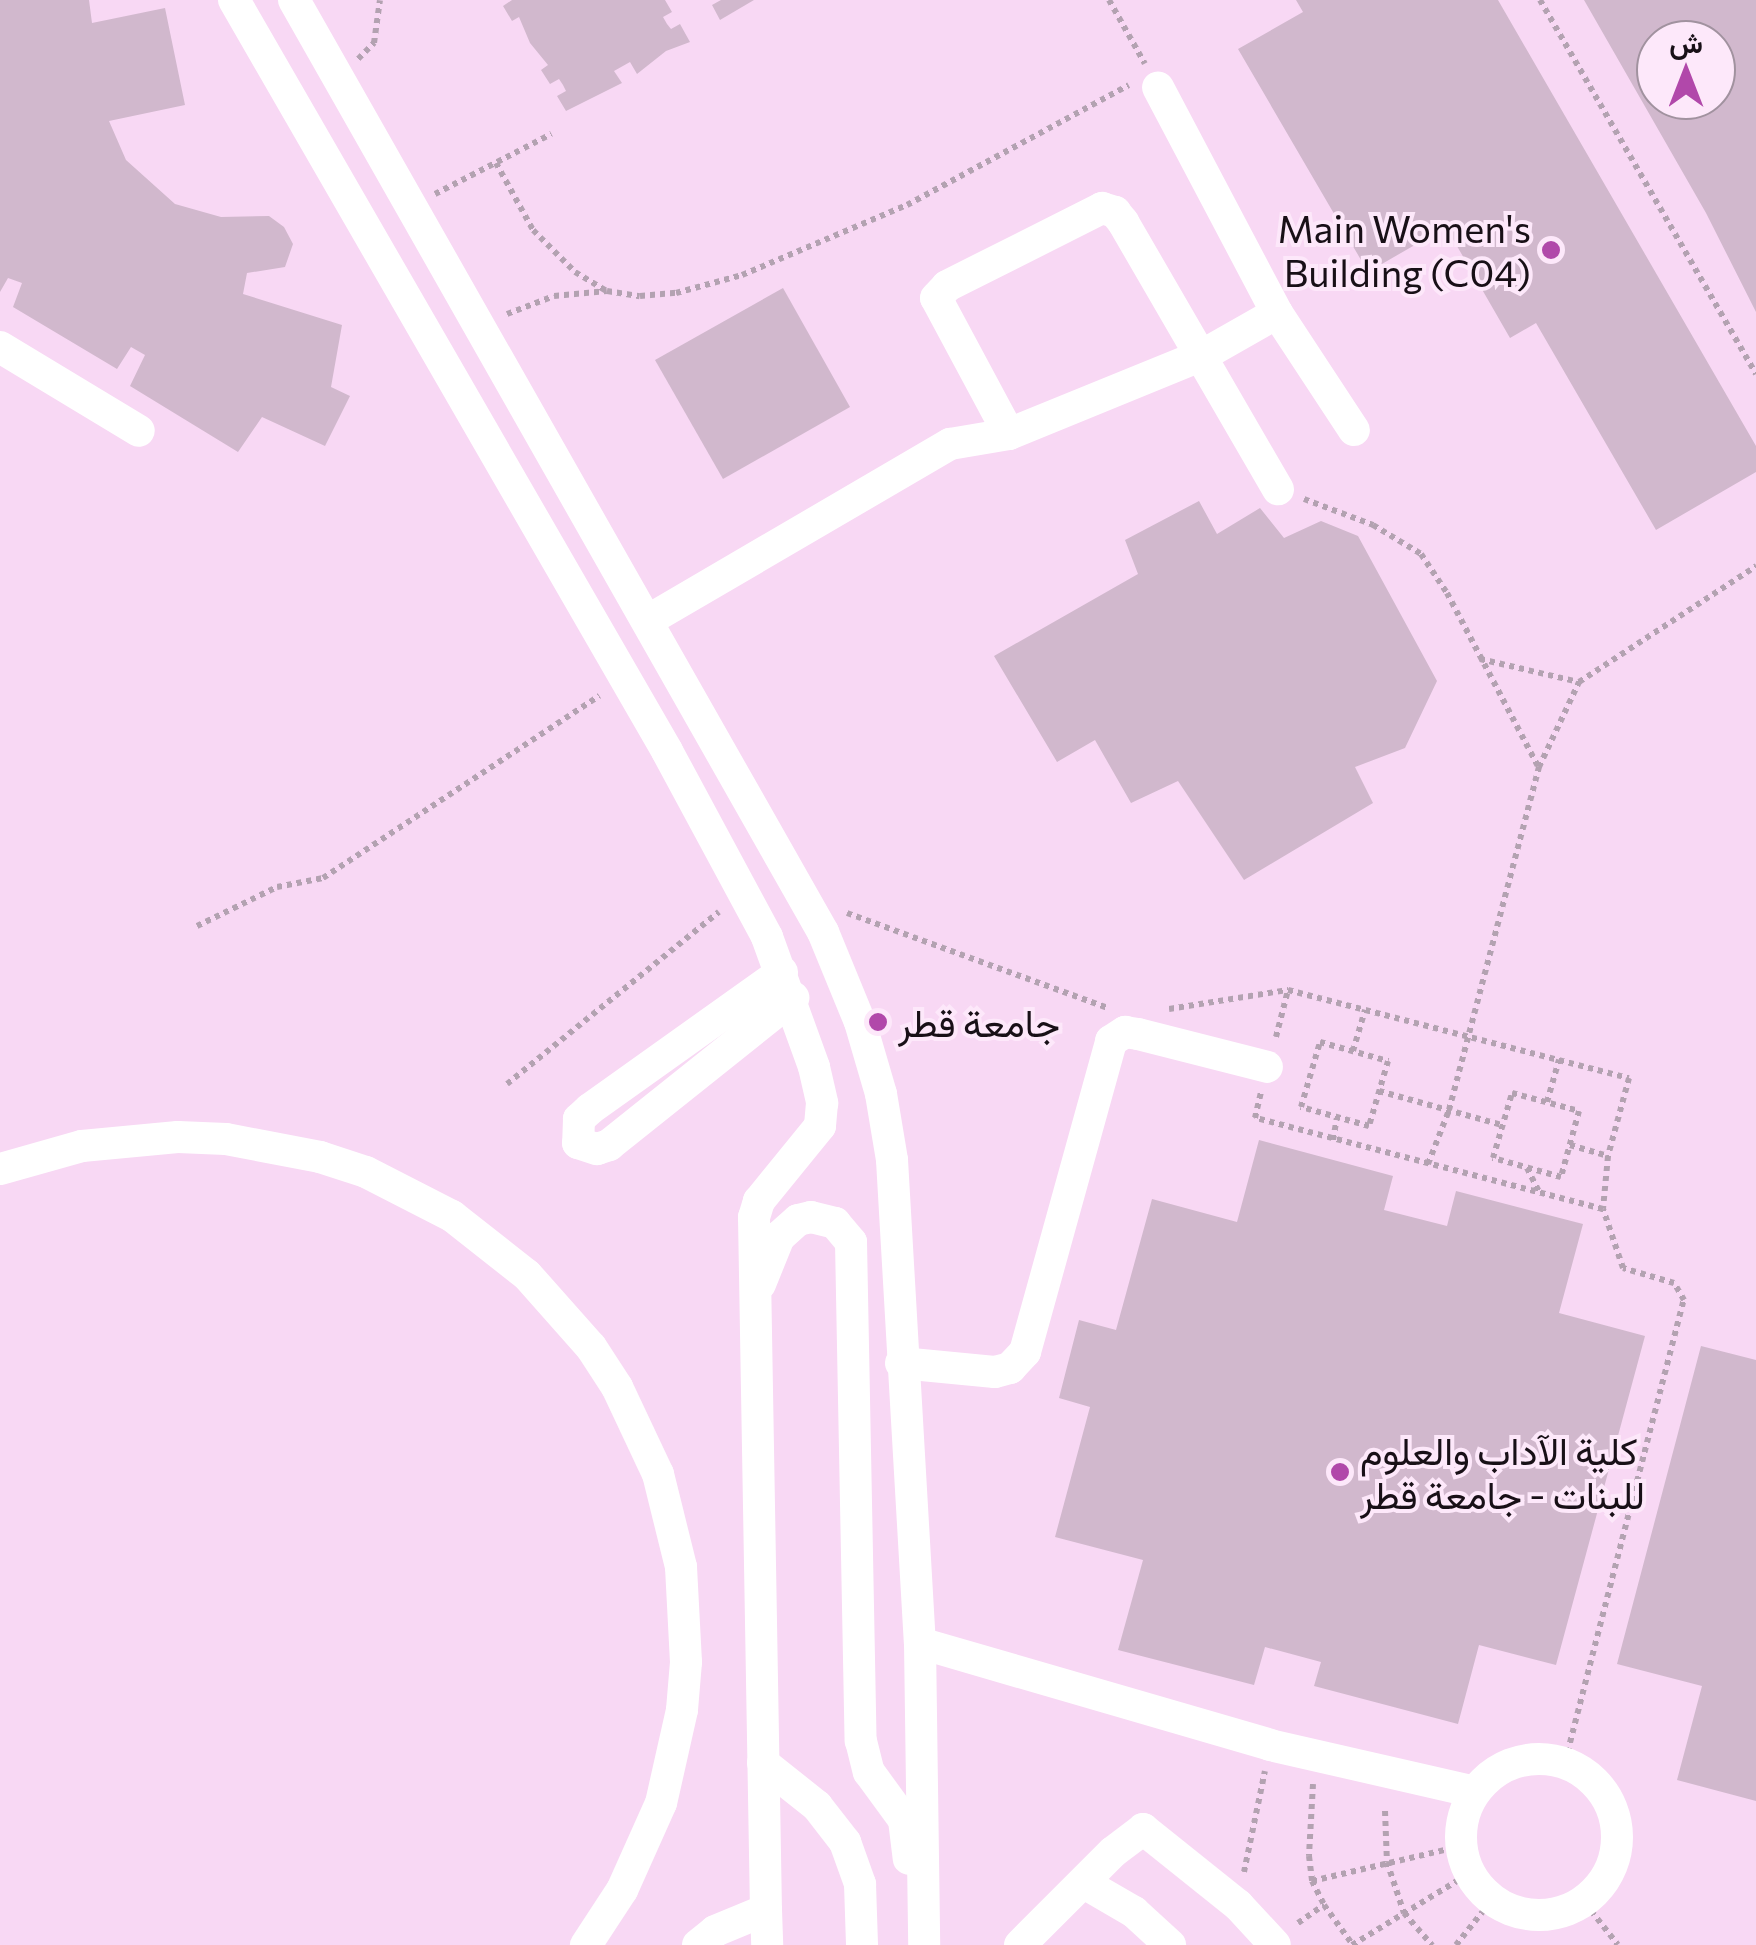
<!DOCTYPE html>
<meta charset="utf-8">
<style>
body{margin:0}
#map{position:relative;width:1756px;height:1945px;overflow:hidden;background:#fde8fa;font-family:Commissioner,Vazirmatn,sans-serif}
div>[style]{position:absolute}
.built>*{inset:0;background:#f8d8f4}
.building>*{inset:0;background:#d1b8cd}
.path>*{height:6px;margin-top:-3px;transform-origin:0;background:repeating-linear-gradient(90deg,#b3a2b1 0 5px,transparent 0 10px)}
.minor>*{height:32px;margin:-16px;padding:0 16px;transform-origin:16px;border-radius:16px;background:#fff}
.minor>.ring{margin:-16px;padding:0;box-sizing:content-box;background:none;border:32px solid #fff;border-radius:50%}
.dots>*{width:28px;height:28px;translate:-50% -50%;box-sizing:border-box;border:5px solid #fde8fa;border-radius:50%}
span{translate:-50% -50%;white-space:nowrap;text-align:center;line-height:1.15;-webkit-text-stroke:8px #fde8fa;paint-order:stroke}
.poi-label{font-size:38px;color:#181017}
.right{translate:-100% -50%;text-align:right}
.left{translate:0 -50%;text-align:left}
.north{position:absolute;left:1636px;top:20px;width:100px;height:100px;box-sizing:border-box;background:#fde8fa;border:2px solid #a1929f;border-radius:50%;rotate:0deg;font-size:28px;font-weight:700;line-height:40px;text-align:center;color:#181017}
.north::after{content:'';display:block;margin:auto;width:35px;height:45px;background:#b148aa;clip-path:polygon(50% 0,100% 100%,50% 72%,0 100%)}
</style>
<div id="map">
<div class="built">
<i style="clip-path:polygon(evenodd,0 0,1756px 0,1756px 1945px,0 1945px,0 0,1656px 40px,1716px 40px,1716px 100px,1656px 100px,1656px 40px)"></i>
</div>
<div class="building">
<i style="clip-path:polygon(0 0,89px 0,92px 23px,165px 8px,185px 105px,109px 121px,126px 160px,175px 204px,221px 217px,269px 216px,284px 227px,293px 244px,285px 267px,247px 273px,243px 294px,342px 325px,331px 387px,350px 396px,325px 446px,262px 417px,238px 452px,130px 386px,145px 355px,131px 347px,117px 369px,13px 307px,22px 283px,8px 278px,0 292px)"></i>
<i style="clip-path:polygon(512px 0,665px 0,672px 12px,663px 17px,667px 24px,671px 29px,680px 24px,690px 42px,666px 51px,637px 74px,630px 62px,614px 71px,622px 83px,566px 111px,557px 96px,566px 91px,563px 85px,559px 79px,550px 84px,541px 70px,548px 65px,530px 43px,519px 17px,512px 21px,503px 6px)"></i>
<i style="clip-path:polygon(721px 0,754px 0,720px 20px,712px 5px)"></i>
<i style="clip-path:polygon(1296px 0,1498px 0,1756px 446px,1756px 472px,1656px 530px,1536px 323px,1510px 338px,1446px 227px,1368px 272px,1238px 49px,1303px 12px)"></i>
<i style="clip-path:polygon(evenodd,1584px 0,1756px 0,1756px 312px,1706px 213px,1584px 0,1656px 40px,1716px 40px,1716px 100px,1656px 100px,1656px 40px)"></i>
<i style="clip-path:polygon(783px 288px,850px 407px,723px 479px,655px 360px)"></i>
<i style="clip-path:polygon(1199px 501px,1217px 534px,1260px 508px,1284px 538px,1321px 521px,1358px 536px,1437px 681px,1405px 748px,1355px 767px,1373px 803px,1244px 880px,1178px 781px,1131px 803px,1095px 740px,1057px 762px,994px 656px,1138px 574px,1125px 540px)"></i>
<i style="clip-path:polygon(1259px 1140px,1393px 1176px,1384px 1210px,1447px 1226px,1456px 1191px,1583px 1224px,1559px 1313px,1645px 1336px,1556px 1665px,1479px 1645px,1458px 1724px,1314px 1686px,1321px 1662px,1265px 1647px,1254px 1685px,1118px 1650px,1143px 1560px,1055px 1537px,1090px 1407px,1059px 1398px,1079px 1320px,1116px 1330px,1152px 1199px,1237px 1222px)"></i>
<i style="clip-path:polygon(1701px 1346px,1756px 1360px,1756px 1801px,1677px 1780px,1702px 1686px,1617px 1664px)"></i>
</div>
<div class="path">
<i style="left:1109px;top:0;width:73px;rotate:60.6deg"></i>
<i style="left:1540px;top:0;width:432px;rotate:60deg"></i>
<i style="left:358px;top:59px;width:23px;rotate:-45deg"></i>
<i style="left:374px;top:43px;width:43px;rotate:-82.1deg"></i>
<i style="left:496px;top:163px;width:77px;rotate:61.1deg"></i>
<i style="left:533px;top:230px;width:59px;rotate:45deg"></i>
<i style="left:575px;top:272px;width:37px;rotate:31deg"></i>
<i style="left:435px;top:194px;width:131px;rotate:-27.3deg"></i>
<i style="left:507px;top:314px;width:50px;rotate:-21deg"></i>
<i style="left:554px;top:296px;width:53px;rotate:-5.4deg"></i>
<i style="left:607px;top:291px;width:33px;rotate:9deg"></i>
<i style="left:640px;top:296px;width:36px;rotate:-5deg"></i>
<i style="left:676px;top:293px;width:68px;rotate:-15.3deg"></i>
<i style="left:742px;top:275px;width:179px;rotate:-23deg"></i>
<i style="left:907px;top:205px;width:252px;rotate:-28.4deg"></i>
<i style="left:1304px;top:499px;width:74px;rotate:20.6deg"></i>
<i style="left:1373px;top:525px;width:56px;rotate:31.1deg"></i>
<i style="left:1421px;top:554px;width:47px;rotate:56.3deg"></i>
<i style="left:1447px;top:593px;width:195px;rotate:62.3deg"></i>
<i style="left:1480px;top:659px;width:102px;rotate:13.1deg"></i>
<i style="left:847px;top:913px;width:278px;rotate:20deg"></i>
<i style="left:197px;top:926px;width:89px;rotate:-26deg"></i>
<i style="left:277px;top:887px;width:47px;rotate:-11.1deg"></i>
<i style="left:323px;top:878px;width:331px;rotate:-33.4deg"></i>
<i style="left:1169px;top:1009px;width:121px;rotate:-9.1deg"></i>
<i style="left:1288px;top:990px;width:352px;rotate:14.5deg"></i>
<i style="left:1629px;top:1078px;width:81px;rotate:105.1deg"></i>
<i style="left:1608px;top:1156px;width:53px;rotate:95.4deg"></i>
<i style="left:1603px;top:1209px;width:360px;rotate:-165.3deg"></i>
<i style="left:1255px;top:1118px;width:26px;rotate:-77deg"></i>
<i style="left:1276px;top:1037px;width:49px;rotate:-75.7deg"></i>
<i style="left:1320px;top:1042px;width:71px;rotate:15.6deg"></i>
<i style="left:1388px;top:1061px;width:68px;rotate:106.3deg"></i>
<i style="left:1369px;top:1126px;width:71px;rotate:-164.4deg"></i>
<i style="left:1301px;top:1107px;width:68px;rotate:-73.7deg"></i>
<i style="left:1353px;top:1051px;width:43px;rotate:-73.7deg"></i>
<i style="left:507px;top:1084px;width:273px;rotate:-39.1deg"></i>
<i style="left:1379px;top:1091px;width:128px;rotate:15.5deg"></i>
<i style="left:1512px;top:1093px;width:69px;rotate:15deg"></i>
<i style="left:1579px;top:1111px;width:68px;rotate:105.3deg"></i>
<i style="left:1561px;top:1177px;width:71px;rotate:-164.4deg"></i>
<i style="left:1493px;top:1158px;width:68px;rotate:-73.7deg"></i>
<i style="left:1547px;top:1102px;width:44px;rotate:-74.1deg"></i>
<i style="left:1333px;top:1140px;width:22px;rotate:-80deg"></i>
<i style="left:1570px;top:1145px;width:40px;rotate:16deg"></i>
<i style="left:1428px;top:1164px;width:58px;rotate:-68.7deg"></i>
<i style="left:1449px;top:1110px;width:355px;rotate:-75.3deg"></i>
<i style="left:1539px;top:767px;width:94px;rotate:-64.8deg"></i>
<i style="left:1579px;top:682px;width:212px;rotate:-33.2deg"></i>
<i style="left:1527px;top:1168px;width:27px;rotate:63deg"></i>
<i style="left:1565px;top:1762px;width:477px;rotate:-75.6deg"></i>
<i style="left:1684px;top:1300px;width:20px;rotate:-120deg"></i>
<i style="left:1674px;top:1283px;width:53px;rotate:-163.6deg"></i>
<i style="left:1623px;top:1268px;width:62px;rotate:-108.7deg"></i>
<i style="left:1313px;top:1784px;width:72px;rotate:93.2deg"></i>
<i style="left:1309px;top:1856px;width:25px;rotate:83deg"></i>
<i style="left:1312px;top:1881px;width:27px;rotate:63deg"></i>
<i style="left:1385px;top:1811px;width:51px;rotate:87.8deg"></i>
<i style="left:1387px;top:1862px;width:54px;rotate:71.6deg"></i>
<i style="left:1404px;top:1913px;width:43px;rotate:48.8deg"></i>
<i style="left:1244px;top:1872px;width:103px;rotate:-78.3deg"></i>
<i style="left:1312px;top:1881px;width:153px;rotate:-13.2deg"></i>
<i style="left:1585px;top:1903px;width:53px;rotate:51.8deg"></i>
<i style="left:1298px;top:1923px;width:32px;rotate:-35deg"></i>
<i style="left:1324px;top:1905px;width:49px;rotate:54.1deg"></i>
<i style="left:1352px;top:1945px;width:138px;rotate:-31.4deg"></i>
<i style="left:1456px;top:1945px;width:58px;rotate:-51.3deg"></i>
</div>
<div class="minor">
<i style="left:234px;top:0;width:867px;rotate:60.03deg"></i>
<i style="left:667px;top:751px;width:211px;rotate:61.7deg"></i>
<i style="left:767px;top:937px;width:138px;rotate:70.1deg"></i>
<i style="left:814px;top:1067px;width:37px;rotate:77deg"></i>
<i style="left:822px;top:1103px;width:23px;rotate:95deg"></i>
<i style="left:820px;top:1126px;width:97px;rotate:129.1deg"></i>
<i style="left:759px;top:1201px;width:17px;rotate:107deg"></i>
<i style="left:754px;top:1217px;width:693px;rotate:89.01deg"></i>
<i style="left:294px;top:0;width:1072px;rotate:60.42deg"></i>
<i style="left:823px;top:932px;width:97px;rotate:67.7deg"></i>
<i style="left:860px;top:1022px;width:75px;rotate:73.7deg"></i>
<i style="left:881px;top:1094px;width:67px;rotate:80.5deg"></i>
<i style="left:892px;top:1160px;width:484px;rotate:86.7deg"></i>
<i style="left:920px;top:1643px;width:302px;rotate:89.2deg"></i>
<i style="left:1277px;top:313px;width:140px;rotate:56.7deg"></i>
<i style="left:0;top:347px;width:162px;rotate:31.1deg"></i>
<i style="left:1009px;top:434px;width:154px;rotate:-118.2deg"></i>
<i style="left:936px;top:298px;width:16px;rotate:-47deg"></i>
<i style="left:947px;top:286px;width:174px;rotate:-26.7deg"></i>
<i style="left:1102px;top:208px;width:14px;rotate:17deg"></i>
<i style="left:1115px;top:212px;width:13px;rotate:51deg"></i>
<i style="left:1123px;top:222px;width:309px;rotate:59.9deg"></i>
<i style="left:647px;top:621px;width:351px;rotate:-30.3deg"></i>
<i style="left:950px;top:444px;width:60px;rotate:-9.6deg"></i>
<i style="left:1009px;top:434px;width:209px;rotate:-22.2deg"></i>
<i style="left:1203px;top:355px;width:85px;rotate:-29.6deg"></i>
<i style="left:1277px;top:313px;width:255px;rotate:-117.8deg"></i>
<i style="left:782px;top:972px;width:236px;rotate:144.5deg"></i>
<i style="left:590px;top:1109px;width:15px;rotate:138deg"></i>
<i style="left:579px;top:1119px;width:24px;rotate:92deg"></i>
<i style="left:578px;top:1143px;width:20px;rotate:18deg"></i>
<i style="left:597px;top:1149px;width:13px;rotate:-18deg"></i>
<i style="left:609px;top:1145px;width:236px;rotate:-38.6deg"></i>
<i style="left:0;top:1169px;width:85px;rotate:-15.7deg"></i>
<i style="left:82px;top:1146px;width:96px;rotate:-5.4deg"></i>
<i style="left:178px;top:1137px;width:48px;rotate:2.4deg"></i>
<i style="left:226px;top:1139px;width:96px;rotate:10.8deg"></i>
<i style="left:320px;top:1157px;width:48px;rotate:18.1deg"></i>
<i style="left:366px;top:1172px;width:97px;rotate:27.1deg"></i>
<i style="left:452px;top:1216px;width:95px;rotate:38.2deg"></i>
<i style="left:527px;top:1275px;width:96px;rotate:48.4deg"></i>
<i style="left:591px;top:1347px;width:48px;rotate:57deg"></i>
<i style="left:617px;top:1387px;width:96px;rotate:64.8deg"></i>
<i style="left:658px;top:1474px;width:96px;rotate:76.1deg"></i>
<i style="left:681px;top:1567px;width:95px;rotate:87deg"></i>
<i style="left:686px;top:1662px;width:48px;rotate:94.8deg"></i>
<i style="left:682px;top:1710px;width:95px;rotate:102.7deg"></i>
<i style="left:661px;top:1803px;width:95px;rotate:114.1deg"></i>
<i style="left:622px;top:1890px;width:66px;rotate:123.2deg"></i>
<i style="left:760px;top:1284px;width:51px;rotate:-68deg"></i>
<i style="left:779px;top:1237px;width:25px;rotate:-42deg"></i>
<i style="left:798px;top:1220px;width:13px;rotate:-13deg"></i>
<i style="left:811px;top:1217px;width:25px;rotate:14deg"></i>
<i style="left:835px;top:1223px;width:25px;rotate:50deg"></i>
<i style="left:851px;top:1242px;width:499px;rotate:88.9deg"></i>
<i style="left:861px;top:1741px;width:32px;rotate:76deg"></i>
<i style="left:869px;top:1772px;width:59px;rotate:53.9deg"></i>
<i style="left:904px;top:1820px;width:39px;rotate:83deg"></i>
<i style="left:901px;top:1363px;width:94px;rotate:5.5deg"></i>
<i style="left:995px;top:1372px;width:16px;rotate:-15deg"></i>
<i style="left:1010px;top:1368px;width:22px;rotate:-47deg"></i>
<i style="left:1025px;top:1352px;width:323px;rotate:-74.5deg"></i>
<i style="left:1111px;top:1041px;width:17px;rotate:-33deg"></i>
<i style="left:1125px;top:1032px;width:13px;rotate:9deg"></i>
<i style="left:1138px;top:1034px;width:133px;rotate:14.3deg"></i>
<i style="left:920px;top:1643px;width:365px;rotate:16.2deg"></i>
<i style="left:1270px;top:1745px;width:210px;rotate:12.9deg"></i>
<i class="ring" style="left:1461px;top:1759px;width:124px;height:124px"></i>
<i style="left:763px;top:1763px;width:69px;rotate:38.5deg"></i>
<i style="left:817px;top:1806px;width:46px;rotate:52.1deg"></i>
<i style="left:845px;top:1842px;width:45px;rotate:70.3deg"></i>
<i style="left:860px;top:1884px;width:61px;rotate:88.1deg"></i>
<i style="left:1084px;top:1883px;width:58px;rotate:30.1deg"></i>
<i style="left:1134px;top:1912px;width:49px;rotate:42.5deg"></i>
<i style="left:698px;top:1945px;width:22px;rotate:-39deg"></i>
<i style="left:715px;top:1931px;width:55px;rotate:-22.4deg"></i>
<i style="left:766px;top:1910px;width:35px;rotate:88deg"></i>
<i style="left:1020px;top:1945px;width:132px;rotate:-45deg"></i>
<i style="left:1113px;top:1852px;width:38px;rotate:-37deg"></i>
<i style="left:1143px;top:1829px;width:122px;rotate:38.7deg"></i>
<i style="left:1238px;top:1905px;width:54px;rotate:47.2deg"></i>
</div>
<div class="dots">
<i style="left:1551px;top:250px;background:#b148aa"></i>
<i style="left:878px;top:1022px;background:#b148aa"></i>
<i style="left:1340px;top:1472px;background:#b148aa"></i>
</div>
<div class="poi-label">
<span class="right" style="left:1531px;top:250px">Main Women's<br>Building (C04)</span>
<span class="left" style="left:898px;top:1022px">جامعة قطر</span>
<span class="left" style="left:1360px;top:1472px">كلية الآداب والعلوم<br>للبنات - جامعة قطر</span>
</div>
<div class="north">ش</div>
</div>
